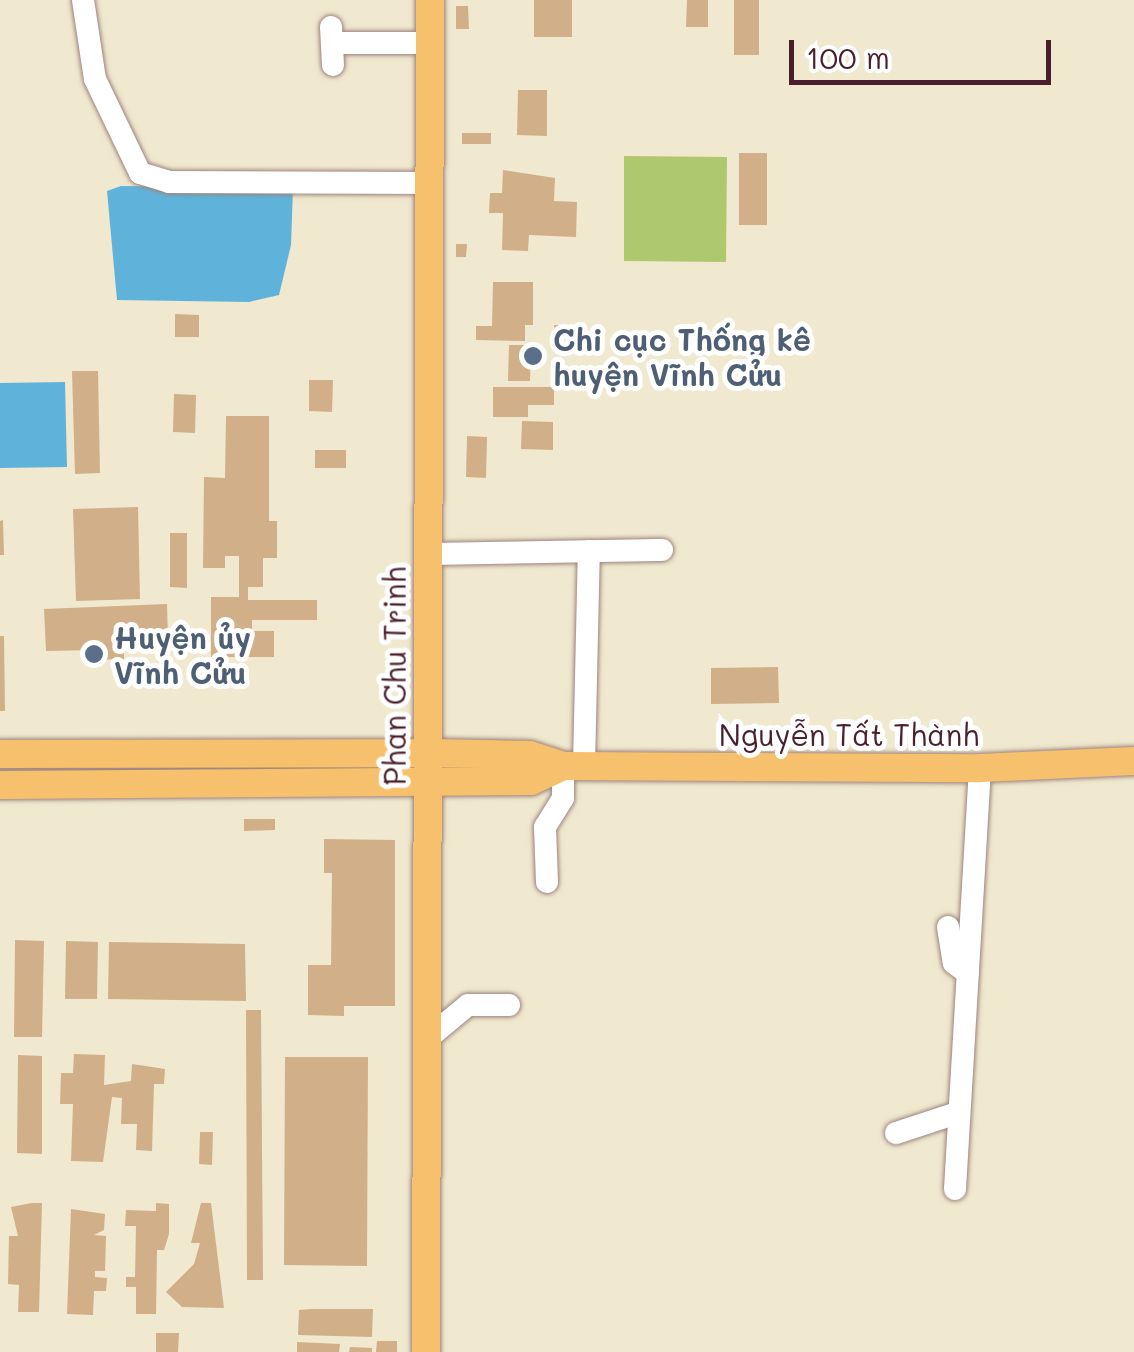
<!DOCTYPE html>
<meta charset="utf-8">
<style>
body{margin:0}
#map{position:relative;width:1134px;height:1352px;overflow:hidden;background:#f0e8cf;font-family:Mali,sans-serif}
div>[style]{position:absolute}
.green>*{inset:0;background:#aec86e}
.water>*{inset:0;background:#5fb3db}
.building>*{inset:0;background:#d1af89}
.roads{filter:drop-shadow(0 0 2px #9d847d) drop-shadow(0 0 2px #9d847d)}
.minor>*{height:22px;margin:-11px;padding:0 11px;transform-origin:11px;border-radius:11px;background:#fff}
.major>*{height:28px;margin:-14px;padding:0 14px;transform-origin:14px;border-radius:14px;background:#f7c06c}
.dots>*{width:28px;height:28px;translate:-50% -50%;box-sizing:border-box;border:5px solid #fff;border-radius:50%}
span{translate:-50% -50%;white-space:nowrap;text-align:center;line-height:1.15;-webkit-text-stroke:10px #fff;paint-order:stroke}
.service-label{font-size:30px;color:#4e5e75;font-weight:700}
.left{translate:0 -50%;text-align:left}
.street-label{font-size:30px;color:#4a1f2b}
.scale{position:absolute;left:789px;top:40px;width:262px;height:45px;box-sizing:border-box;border:5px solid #4a1f2b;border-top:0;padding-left:12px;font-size:30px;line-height:35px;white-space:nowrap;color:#4a1f2b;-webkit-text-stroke:8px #fff;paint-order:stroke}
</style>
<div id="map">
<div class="green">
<i style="clip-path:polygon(624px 156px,727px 157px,726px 262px,624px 261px)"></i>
</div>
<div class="water">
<i style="clip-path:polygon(121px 186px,293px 188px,291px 245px,279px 295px,249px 302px,117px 300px,107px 191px)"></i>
<i style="clip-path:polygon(65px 382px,67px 467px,0 468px,0 383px)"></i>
</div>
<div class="building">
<i style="clip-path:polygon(534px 0,572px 0,572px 37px,534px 37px)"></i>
<i style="clip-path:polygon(687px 0,708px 0,708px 27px,686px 27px)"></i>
<i style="clip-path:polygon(734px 0,759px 0,759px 55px,734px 55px)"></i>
<i style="clip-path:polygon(456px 6px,468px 6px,469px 29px,456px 29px)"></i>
<i style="clip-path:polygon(518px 90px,547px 90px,547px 136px,517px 135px)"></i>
<i style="clip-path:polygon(462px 133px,491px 133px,491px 144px,462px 144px)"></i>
<i style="clip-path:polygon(739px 153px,767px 153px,767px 225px,739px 225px)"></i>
<i style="clip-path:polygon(503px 170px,555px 178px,554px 201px,577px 202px,576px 237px,529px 235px,528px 251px,502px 250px,503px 213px,489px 213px,490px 193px,502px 193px)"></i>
<i style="clip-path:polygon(456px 244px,467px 244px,466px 257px,456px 257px)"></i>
<i style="clip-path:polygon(493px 282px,533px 282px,533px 325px,525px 325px,525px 341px,476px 340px,476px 326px,492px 326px)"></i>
<i style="clip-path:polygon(175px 314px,199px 315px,199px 337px,175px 337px)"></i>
<i style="clip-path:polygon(554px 325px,566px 325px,567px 334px,555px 335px)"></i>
<i style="clip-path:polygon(509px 345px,531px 345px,530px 381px,508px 381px)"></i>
<i style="clip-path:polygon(72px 371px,98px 371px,100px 473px,75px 474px)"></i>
<i style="clip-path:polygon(309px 380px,333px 380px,332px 412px,309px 411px)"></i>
<i style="clip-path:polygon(493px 387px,554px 387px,554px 405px,528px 405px,528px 417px,493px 417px)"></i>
<i style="clip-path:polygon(174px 394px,196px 395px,195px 433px,173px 432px)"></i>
<i style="clip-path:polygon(226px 416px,269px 416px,269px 521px,277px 521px,277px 558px,263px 558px,263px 587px,248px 587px,248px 600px,317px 600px,317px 620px,252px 620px,252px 631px,274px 631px,274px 657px,211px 657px,211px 597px,239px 597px,239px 556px,225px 556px,225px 568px,203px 568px,204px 477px,225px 478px)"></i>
<i style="clip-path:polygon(522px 421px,553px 422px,553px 450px,521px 449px)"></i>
<i style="clip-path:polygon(467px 436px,487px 437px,486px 478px,466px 477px)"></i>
<i style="clip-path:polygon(315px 450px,346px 450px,346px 468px,315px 468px)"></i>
<i style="clip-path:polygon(138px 507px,140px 599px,76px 601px,73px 509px)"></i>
<i style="clip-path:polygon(3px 520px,4px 555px,0 555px,0 521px)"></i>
<i style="clip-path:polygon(170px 533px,187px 533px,187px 588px,170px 587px)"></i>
<i style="clip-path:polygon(167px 604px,168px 642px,124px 644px,124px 659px,95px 660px,95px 650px,46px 651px,44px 609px)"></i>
<i style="clip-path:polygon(0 636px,4px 636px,5px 711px,0 711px)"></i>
<i style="clip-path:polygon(778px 667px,779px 703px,711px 704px,711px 668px)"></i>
<i style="clip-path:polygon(244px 819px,275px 819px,275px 830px,244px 831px)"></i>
<i style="clip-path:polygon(324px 839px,395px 840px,395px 1006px,344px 1006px,344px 1016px,308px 1015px,308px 965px,331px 965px,332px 873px,324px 873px)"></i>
<i style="clip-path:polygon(15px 940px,44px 941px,42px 1037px,14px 1037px)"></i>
<i style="clip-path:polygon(66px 941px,98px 942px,97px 999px,65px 999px)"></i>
<i style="clip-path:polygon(109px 942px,245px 944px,246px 1001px,108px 999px)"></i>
<i style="clip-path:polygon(246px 1010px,261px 1010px,263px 1280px,247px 1280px)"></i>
<i style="clip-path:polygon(74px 1054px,105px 1055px,104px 1085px,131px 1081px,132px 1064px,165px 1069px,164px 1084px,154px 1084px,152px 1151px,136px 1150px,137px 1124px,121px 1124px,122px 1098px,112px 1097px,103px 1162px,71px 1161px,73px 1104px,60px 1104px,61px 1073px,73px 1073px)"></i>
<i style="clip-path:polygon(18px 1055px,42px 1056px,42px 1154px,17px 1153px)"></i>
<i style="clip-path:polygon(285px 1057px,368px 1057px,367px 1266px,284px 1265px)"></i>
<i style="clip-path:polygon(200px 1132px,213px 1132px,212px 1165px,199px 1164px)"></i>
<i style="clip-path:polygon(32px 1203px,42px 1203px,39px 1312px,18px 1312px,19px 1285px,8px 1284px,9px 1236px,18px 1236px,11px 1207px)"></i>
<i style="clip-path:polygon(156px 1203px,169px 1204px,169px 1234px,164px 1250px,157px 1250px,156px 1314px,136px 1314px,136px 1287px,126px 1287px,126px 1277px,135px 1277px,136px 1226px,125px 1226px,126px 1210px,156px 1211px)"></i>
<i style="clip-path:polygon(201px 1203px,211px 1203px,224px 1308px,182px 1307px,166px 1292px,194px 1264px,200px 1243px,191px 1243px)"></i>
<i style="clip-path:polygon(71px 1209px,105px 1214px,104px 1230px,94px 1235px,106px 1236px,105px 1271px,95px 1271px,95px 1277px,107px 1278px,106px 1291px,94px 1291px,93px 1315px,67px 1314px)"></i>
<i style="clip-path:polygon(312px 1309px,373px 1309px,372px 1337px,298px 1335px,299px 1310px)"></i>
<i style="clip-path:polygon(156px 1333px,179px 1333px,178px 1352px,156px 1352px)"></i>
<i style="clip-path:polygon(377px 1341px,397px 1341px,397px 1352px,376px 1352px)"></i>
<i style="clip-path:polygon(297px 1342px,340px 1344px,339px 1352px,297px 1352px)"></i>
<i style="clip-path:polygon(350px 1347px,372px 1348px,372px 1352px,349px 1352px)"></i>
</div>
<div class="roads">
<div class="minor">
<i style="left:83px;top:0;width:80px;rotate:81.4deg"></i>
<i style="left:95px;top:79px;width:104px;rotate:64.4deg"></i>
<i style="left:140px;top:173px;width:30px;rotate:17deg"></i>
<i style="left:169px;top:182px;width:259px;rotate:0.2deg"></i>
<i style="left:331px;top:27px;width:38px;rotate:87deg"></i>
<i style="left:332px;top:43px;width:98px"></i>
<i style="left:427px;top:554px;width:235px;rotate:-1deg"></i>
<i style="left:584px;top:766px;width:215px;rotate:-88.7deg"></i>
<i style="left:547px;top:882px;width:55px;rotate:-92.1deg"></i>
<i style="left:545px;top:827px;width:34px;rotate:-58deg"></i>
<i style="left:563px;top:798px;width:32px;rotate:-90deg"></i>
<i style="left:948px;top:927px;width:36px;rotate:81deg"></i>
<i style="left:954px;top:963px;width:17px;rotate:36deg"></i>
<i style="left:427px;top:1039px;width:53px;rotate:-39.7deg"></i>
<i style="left:468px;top:1005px;width:41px"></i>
<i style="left:896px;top:1133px;width:64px;rotate:-18.2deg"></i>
<i style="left:955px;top:1189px;width:422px;rotate:-86.6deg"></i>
</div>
<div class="major">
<i style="left:0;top:754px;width:427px;rotate:-0.1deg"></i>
<i style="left:427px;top:753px;width:103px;rotate:1.1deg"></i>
<i style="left:530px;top:755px;width:35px;rotate:18deg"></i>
<i style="left:563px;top:766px;width:417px;rotate:0.3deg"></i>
<i style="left:980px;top:768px;width:154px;rotate:-2.6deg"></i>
<i style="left:0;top:785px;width:531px;rotate:-0.43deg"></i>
<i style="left:531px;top:781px;width:35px;rotate:-25deg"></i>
<i style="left:426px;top:1352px;width:1352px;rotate:-89.83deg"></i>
</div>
</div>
<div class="dots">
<i style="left:533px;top:356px;background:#5c6f8a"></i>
<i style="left:94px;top:654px;background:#5c6f8a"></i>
</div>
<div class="service-label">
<span class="left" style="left:553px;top:356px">Chi cục Thống kê<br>huyện Vĩnh Cửu</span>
<span class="left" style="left:114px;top:654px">Huyện ủy<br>Vĩnh Cửu</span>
</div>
<div class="street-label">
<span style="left:394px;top:676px;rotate:-90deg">Phan Chu Trinh</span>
<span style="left:849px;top:734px">Nguyễn Tất Thành</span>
</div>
<div class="scale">100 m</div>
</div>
